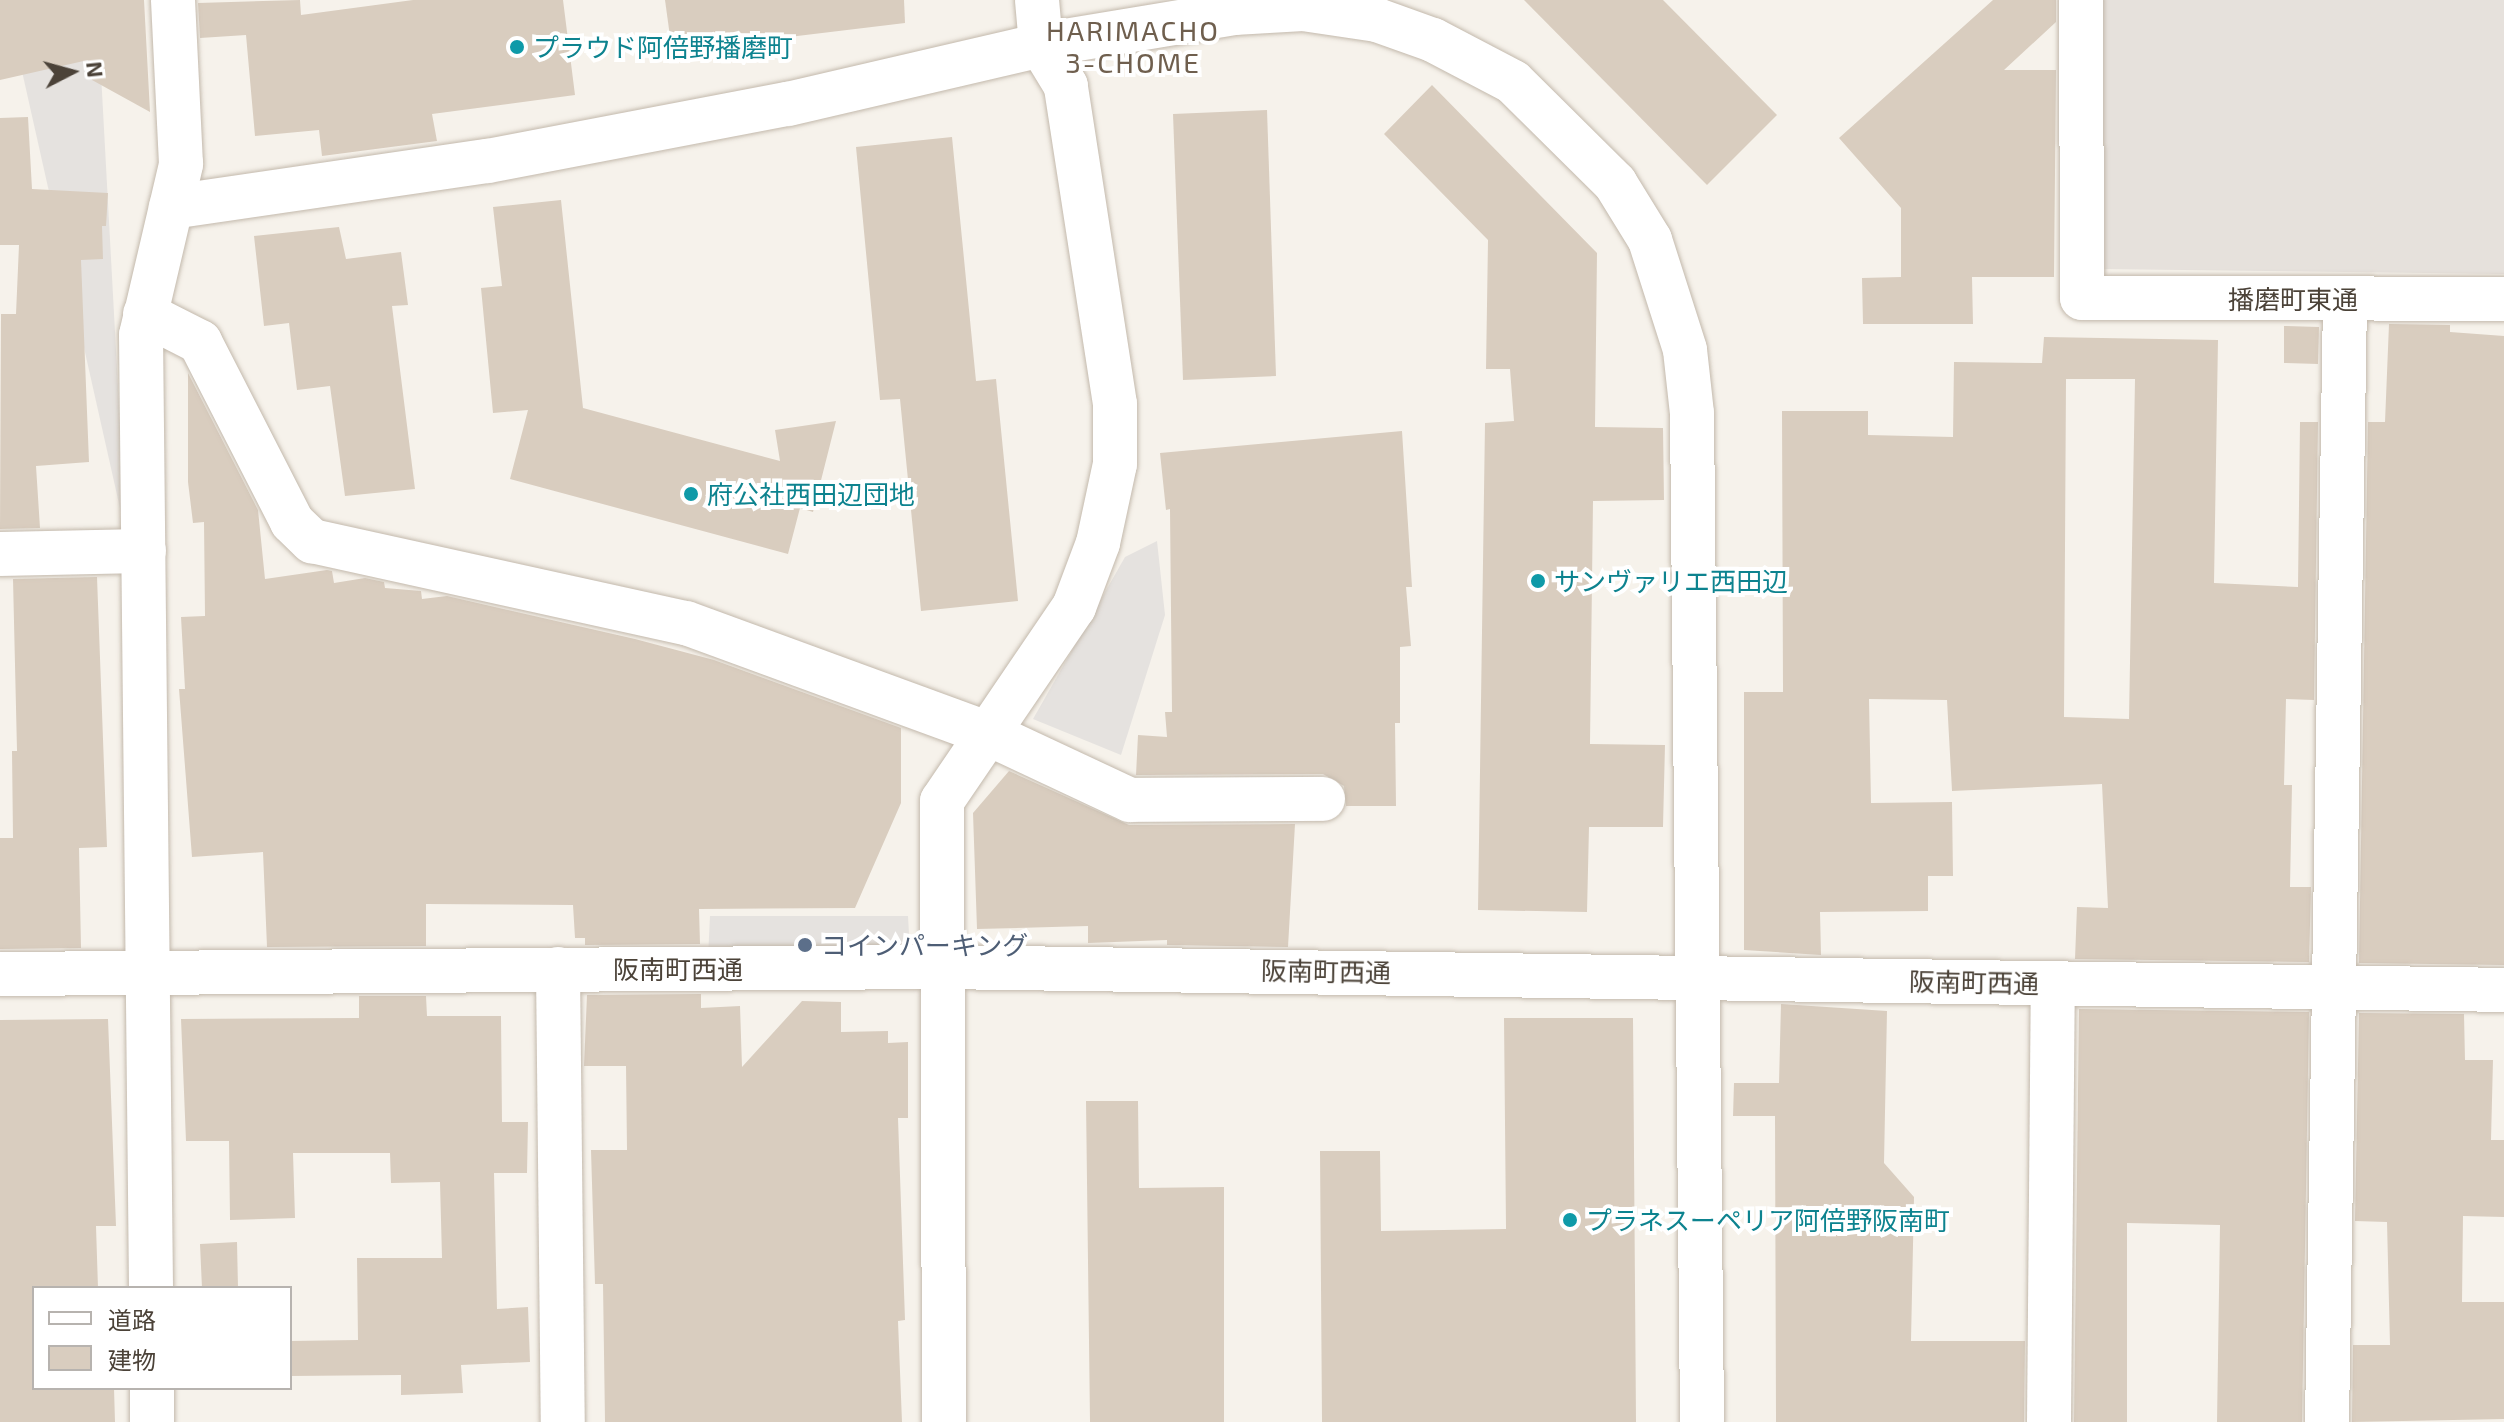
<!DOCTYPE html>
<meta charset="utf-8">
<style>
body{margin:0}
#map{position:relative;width:2504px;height:1422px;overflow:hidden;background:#f6f2eb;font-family:"Exo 2","Noto Sans JP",sans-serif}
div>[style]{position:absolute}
.industrial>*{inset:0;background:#e6e1dc}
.parking>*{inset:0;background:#e5e2df}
.building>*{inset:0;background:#d9cdbf}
.roads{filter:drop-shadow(0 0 2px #c3b9ac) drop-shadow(0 0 2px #c3b9ac)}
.minor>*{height:44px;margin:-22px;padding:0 22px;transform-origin:22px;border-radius:22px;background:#fff}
.dots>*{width:22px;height:22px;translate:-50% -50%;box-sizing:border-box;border:4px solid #fff;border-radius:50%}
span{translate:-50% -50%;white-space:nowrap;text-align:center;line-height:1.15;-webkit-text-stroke:8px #fff;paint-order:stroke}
.culture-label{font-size:26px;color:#0d838f}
.left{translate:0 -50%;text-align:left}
.street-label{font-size:26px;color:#4b4238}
.service-label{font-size:26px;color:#4e5e75}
.neighbourhood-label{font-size:28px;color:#6f5f4e;letter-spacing:2px}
.legend{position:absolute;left:32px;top:1286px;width:260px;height:104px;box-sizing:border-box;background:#fff;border:2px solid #b7b3af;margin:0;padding:10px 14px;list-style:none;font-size:24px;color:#4b4238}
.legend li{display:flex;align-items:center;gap:16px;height:40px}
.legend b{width:40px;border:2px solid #b7b3af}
.north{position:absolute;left:32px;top:32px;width:80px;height:80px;-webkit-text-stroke:6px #fff;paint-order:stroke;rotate:84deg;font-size:22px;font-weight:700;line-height:32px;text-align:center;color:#4b4238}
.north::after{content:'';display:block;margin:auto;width:28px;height:36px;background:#4b4238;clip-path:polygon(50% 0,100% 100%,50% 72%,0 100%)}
</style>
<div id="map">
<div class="industrial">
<i style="clip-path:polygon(2101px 0,2504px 0,2504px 274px,2100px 269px)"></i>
</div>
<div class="parking">
<i style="clip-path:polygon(6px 0,97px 0,126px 535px)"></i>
<i style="clip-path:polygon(1157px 541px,1165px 615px,1121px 755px,1033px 719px,1125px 557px)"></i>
<i style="clip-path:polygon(710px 916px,908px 916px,909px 934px,893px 956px,708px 958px)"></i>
</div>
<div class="building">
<i style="clip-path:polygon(0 0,144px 0,150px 112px,92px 80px,88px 60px,0 80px)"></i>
<i style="clip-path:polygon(300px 0,301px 15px,413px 0,563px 0,575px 95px,432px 114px,437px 141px,322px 156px,319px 130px,255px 136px,246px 35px,200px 38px,198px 3px)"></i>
<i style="clip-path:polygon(665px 0,904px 0,905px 23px,672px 51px)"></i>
<i style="clip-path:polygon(1524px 0,1663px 0,1777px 115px,1707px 185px)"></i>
<i style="clip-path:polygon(1993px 0,2056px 0,2056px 22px,2004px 70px,2056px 70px,2054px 277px,1972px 277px,1973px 324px,1863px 324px,1862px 278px,1901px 277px,1901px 208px,1839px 138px)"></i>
<i style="clip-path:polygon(1432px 85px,1597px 253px,1595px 427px,1663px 428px,1664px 500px,1593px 501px,1590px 744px,1665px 745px,1663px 827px,1589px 827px,1587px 912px,1478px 910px,1485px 423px,1514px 421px,1510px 369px,1486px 369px,1488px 240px,1384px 134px)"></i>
<i style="clip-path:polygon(1267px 110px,1276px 376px,1183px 380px,1173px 114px)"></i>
<i style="clip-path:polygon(28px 117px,32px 189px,108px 193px,106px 226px,102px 226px,103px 259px,81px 260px,89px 462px,36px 466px,40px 528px,0 529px,1px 314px,16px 314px,19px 245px,0 245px,0 118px)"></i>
<i style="clip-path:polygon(952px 137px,976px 381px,996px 379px,1018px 601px,921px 611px,900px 399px,880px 400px,856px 147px)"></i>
<i style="clip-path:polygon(561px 200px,583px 408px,780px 461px,775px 430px,836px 421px,813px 512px,800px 508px,788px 554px,510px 479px,528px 410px,493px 413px,481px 288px,502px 286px,493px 207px)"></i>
<i style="clip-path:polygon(339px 227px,346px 259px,401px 252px,408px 305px,392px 306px,415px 489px,345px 496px,330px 386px,297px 390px,289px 323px,264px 326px,254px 236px)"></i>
<i style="clip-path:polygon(2389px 324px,2450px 325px,2450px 332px,2504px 336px,2504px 965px,2359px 963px,2368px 422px,2385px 422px)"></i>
<i style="clip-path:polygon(2284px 326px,2319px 327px,2318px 364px,2284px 363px)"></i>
<i style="clip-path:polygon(evenodd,2044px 337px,2218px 340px,2214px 583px,2298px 587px,2300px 422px,2318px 422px,2314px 700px,2286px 699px,2284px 785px,2292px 785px,2290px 887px,2311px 887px,2309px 962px,2075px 959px,2077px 907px,2108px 908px,2102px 784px,1952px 791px,1947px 700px,1869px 699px,1871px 803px,1952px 802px,1953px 876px,1928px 876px,1928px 911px,1820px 912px,1821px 955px,1744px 950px,1744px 692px,1783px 692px,1782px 411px,1868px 411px,1868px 435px,1953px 437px,1954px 362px,2042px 363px,2044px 337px,2066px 379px,2135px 379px,2129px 719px,2064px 717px,2066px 379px)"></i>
<i style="clip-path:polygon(188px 373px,258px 510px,265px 579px,327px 570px,332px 571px,334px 583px,365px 578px,384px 582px,385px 588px,421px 591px,422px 599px,447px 596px,635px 639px,714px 660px,901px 728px,901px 803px,855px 908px,699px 909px,700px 944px,585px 945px,585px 938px,575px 938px,573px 905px,426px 904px,426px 946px,267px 947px,263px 852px,192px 857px,179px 689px,185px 689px,181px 617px,205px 616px,204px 522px,193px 523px,188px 482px)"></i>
<i style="clip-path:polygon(1402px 431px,1412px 587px,1406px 587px,1411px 646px,1400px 647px,1400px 723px,1395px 723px,1396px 806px,1346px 806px,1344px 786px,1323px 774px,1136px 775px,1138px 735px,1167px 737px,1165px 712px,1172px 712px,1170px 509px,1166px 510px,1160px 453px)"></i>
<i style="clip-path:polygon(97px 577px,107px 847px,79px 848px,81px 948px,0 949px,0 838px,13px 838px,12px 751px,17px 751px,13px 579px)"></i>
<i style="clip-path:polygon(1009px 771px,1129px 825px,1295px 824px,1288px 947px,1167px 945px,1167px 940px,1088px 943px,1088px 926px,977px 929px,973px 813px)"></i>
<i style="clip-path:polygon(701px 994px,701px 1008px,740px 1006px,742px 1067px,802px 1001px,841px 1002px,841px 1032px,888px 1031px,888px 1043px,908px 1042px,908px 1118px,898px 1118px,905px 1320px,898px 1321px,902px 1422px,605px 1422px,603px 1284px,595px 1284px,591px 1150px,627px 1150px,626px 1066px,584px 1066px,587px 995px)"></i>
<i style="clip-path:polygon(359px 996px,426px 996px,427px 1016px,501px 1016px,502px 1122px,528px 1122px,527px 1173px,494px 1173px,497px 1309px,528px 1307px,530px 1362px,461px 1365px,463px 1393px,401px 1395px,401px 1375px,290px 1376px,290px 1341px,358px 1340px,357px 1258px,442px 1258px,440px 1182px,391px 1183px,390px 1153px,293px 1153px,295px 1218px,230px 1220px,229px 1141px,186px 1141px,181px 1019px,359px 1018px)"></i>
<i style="clip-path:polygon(1781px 1004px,1887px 1011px,1884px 1163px,1914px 1197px,1911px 1341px,2025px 1341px,2024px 1422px,1776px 1422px,1775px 1116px,1733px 1116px,1734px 1083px,1779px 1083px)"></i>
<i style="clip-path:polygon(2079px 1009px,2309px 1012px,2302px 1422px,2217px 1422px,2220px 1225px,2127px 1223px,2127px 1422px,2074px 1422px)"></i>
<i style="clip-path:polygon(2359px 1013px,2464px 1014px,2465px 1060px,2493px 1060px,2491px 1140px,2504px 1140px,2504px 1217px,2463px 1216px,2462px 1302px,2504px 1302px,2504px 1419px,2352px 1422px,2353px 1345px,2390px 1345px,2387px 1222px,2355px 1221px)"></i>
<i style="clip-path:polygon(1504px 1018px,1633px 1018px,1636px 1422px,1322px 1422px,1320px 1151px,1380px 1151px,1381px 1231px,1506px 1229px)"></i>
<i style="clip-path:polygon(108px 1019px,116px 1226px,96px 1226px,98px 1288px,33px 1288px,33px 1377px,34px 1388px,114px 1388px,115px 1422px,0 1422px,0 1020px)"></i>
<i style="clip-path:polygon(1086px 1101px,1138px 1101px,1139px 1188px,1224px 1187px,1224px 1422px,1090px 1422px)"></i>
<i style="clip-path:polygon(237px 1242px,238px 1288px,202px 1288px,200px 1244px)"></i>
</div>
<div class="roads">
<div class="minor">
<i style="left:2081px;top:0;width:298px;rotate:89.8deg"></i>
<i style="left:2082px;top:298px;width:422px;rotate:0.1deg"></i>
<i style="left:171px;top:207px;width:320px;rotate:-8.3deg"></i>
<i style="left:488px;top:161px;width:305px;rotate:-10.8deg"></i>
<i style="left:788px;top:104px;width:260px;rotate:-13.1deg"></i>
<i style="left:1041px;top:45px;width:196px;rotate:-9.4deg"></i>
<i style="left:1234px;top:13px;width:69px;rotate:-3.3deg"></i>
<i style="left:1303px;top:9px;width:75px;rotate:8.5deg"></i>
<i style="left:1377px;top:20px;width:59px;rotate:19.7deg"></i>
<i style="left:1433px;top:40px;width:90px;rotate:27.7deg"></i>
<i style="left:1513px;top:82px;width:144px;rotate:44.7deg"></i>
<i style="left:1615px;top:183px;width:67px;rotate:58.4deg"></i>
<i style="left:1650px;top:240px;width:115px;rotate:72.3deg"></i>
<i style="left:1685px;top:350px;width:63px;rotate:83.7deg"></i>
<i style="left:1692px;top:413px;width:1009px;rotate:89.43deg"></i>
<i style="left:145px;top:314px;width:62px;rotate:27deg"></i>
<i style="left:200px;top:342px;width:202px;rotate:62.9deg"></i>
<i style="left:292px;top:522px;width:28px;rotate:44deg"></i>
<i style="left:312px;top:541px;width:383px;rotate:12.4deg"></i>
<i style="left:686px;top:623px;width:323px;rotate:20.1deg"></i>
<i style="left:989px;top:734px;width:156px;rotate:25.1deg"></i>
<i style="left:1130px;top:800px;width:193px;rotate:-0.3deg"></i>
<i style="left:0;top:554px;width:144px;rotate:-1.2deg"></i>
<i style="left:558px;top:969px;width:453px;rotate:89.4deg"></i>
<i style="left:0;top:974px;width:942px;rotate:-0.43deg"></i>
<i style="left:942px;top:967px;width:1562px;rotate:0.84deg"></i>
<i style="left:151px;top:1288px;width:953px;rotate:-90.6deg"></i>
<i style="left:141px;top:335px;width:176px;rotate:-76.8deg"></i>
<i style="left:181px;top:164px;width:164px;rotate:-92.8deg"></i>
<i style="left:152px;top:1388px;width:34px;rotate:90deg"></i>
<i style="left:944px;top:1422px;width:621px;rotate:-90.18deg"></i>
<i style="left:942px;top:801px;width:235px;rotate:-55.8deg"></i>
<i style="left:1074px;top:607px;width:68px;rotate:-69.4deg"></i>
<i style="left:1098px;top:543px;width:81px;rotate:-77.9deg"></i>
<i style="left:1115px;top:464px;width:60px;rotate:-90deg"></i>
<i style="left:1115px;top:404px;width:322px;rotate:-98.8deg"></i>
<i style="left:1066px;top:86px;width:48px;rotate:-121.4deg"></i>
<i style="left:1041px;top:45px;width:45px;rotate:-95.1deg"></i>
<i style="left:2049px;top:1422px;width:438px;rotate:-89.5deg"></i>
<i style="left:2327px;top:1422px;width:1123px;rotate:-89.08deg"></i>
</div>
</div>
<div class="dots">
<i style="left:517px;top:47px;background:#0f9aa8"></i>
<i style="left:691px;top:494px;background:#0f9aa8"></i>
<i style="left:1538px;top:581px;background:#0f9aa8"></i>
<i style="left:805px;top:945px;background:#5c6f8a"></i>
<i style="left:1570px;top:1220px;background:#0f9aa8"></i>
</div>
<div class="culture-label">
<span class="left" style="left:533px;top:47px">プラウド阿倍野播磨町</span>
<span class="left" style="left:707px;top:494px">府公社西田辺団地</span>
<span class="left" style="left:1554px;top:581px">サンヴァリエ西田辺</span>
<span class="left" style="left:1586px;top:1220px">プラネスーペリア阿倍野阪南町</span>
</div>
<div class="street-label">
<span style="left:2293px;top:299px">播磨町東通</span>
<span style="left:678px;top:969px">阪南町西通</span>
<span style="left:1326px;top:971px;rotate:1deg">阪南町西通</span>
<span style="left:1974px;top:982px;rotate:1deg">阪南町西通</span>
</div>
<div class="service-label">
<span class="left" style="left:821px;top:945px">コインパーキング</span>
</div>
<div class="neighbourhood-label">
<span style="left:1133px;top:46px">HARIMACHO<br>3-CHOME</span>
</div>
<ul class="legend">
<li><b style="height:10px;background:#fff"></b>道路</li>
<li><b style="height:22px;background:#d9cdbf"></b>建物</li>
</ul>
<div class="north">N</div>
</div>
